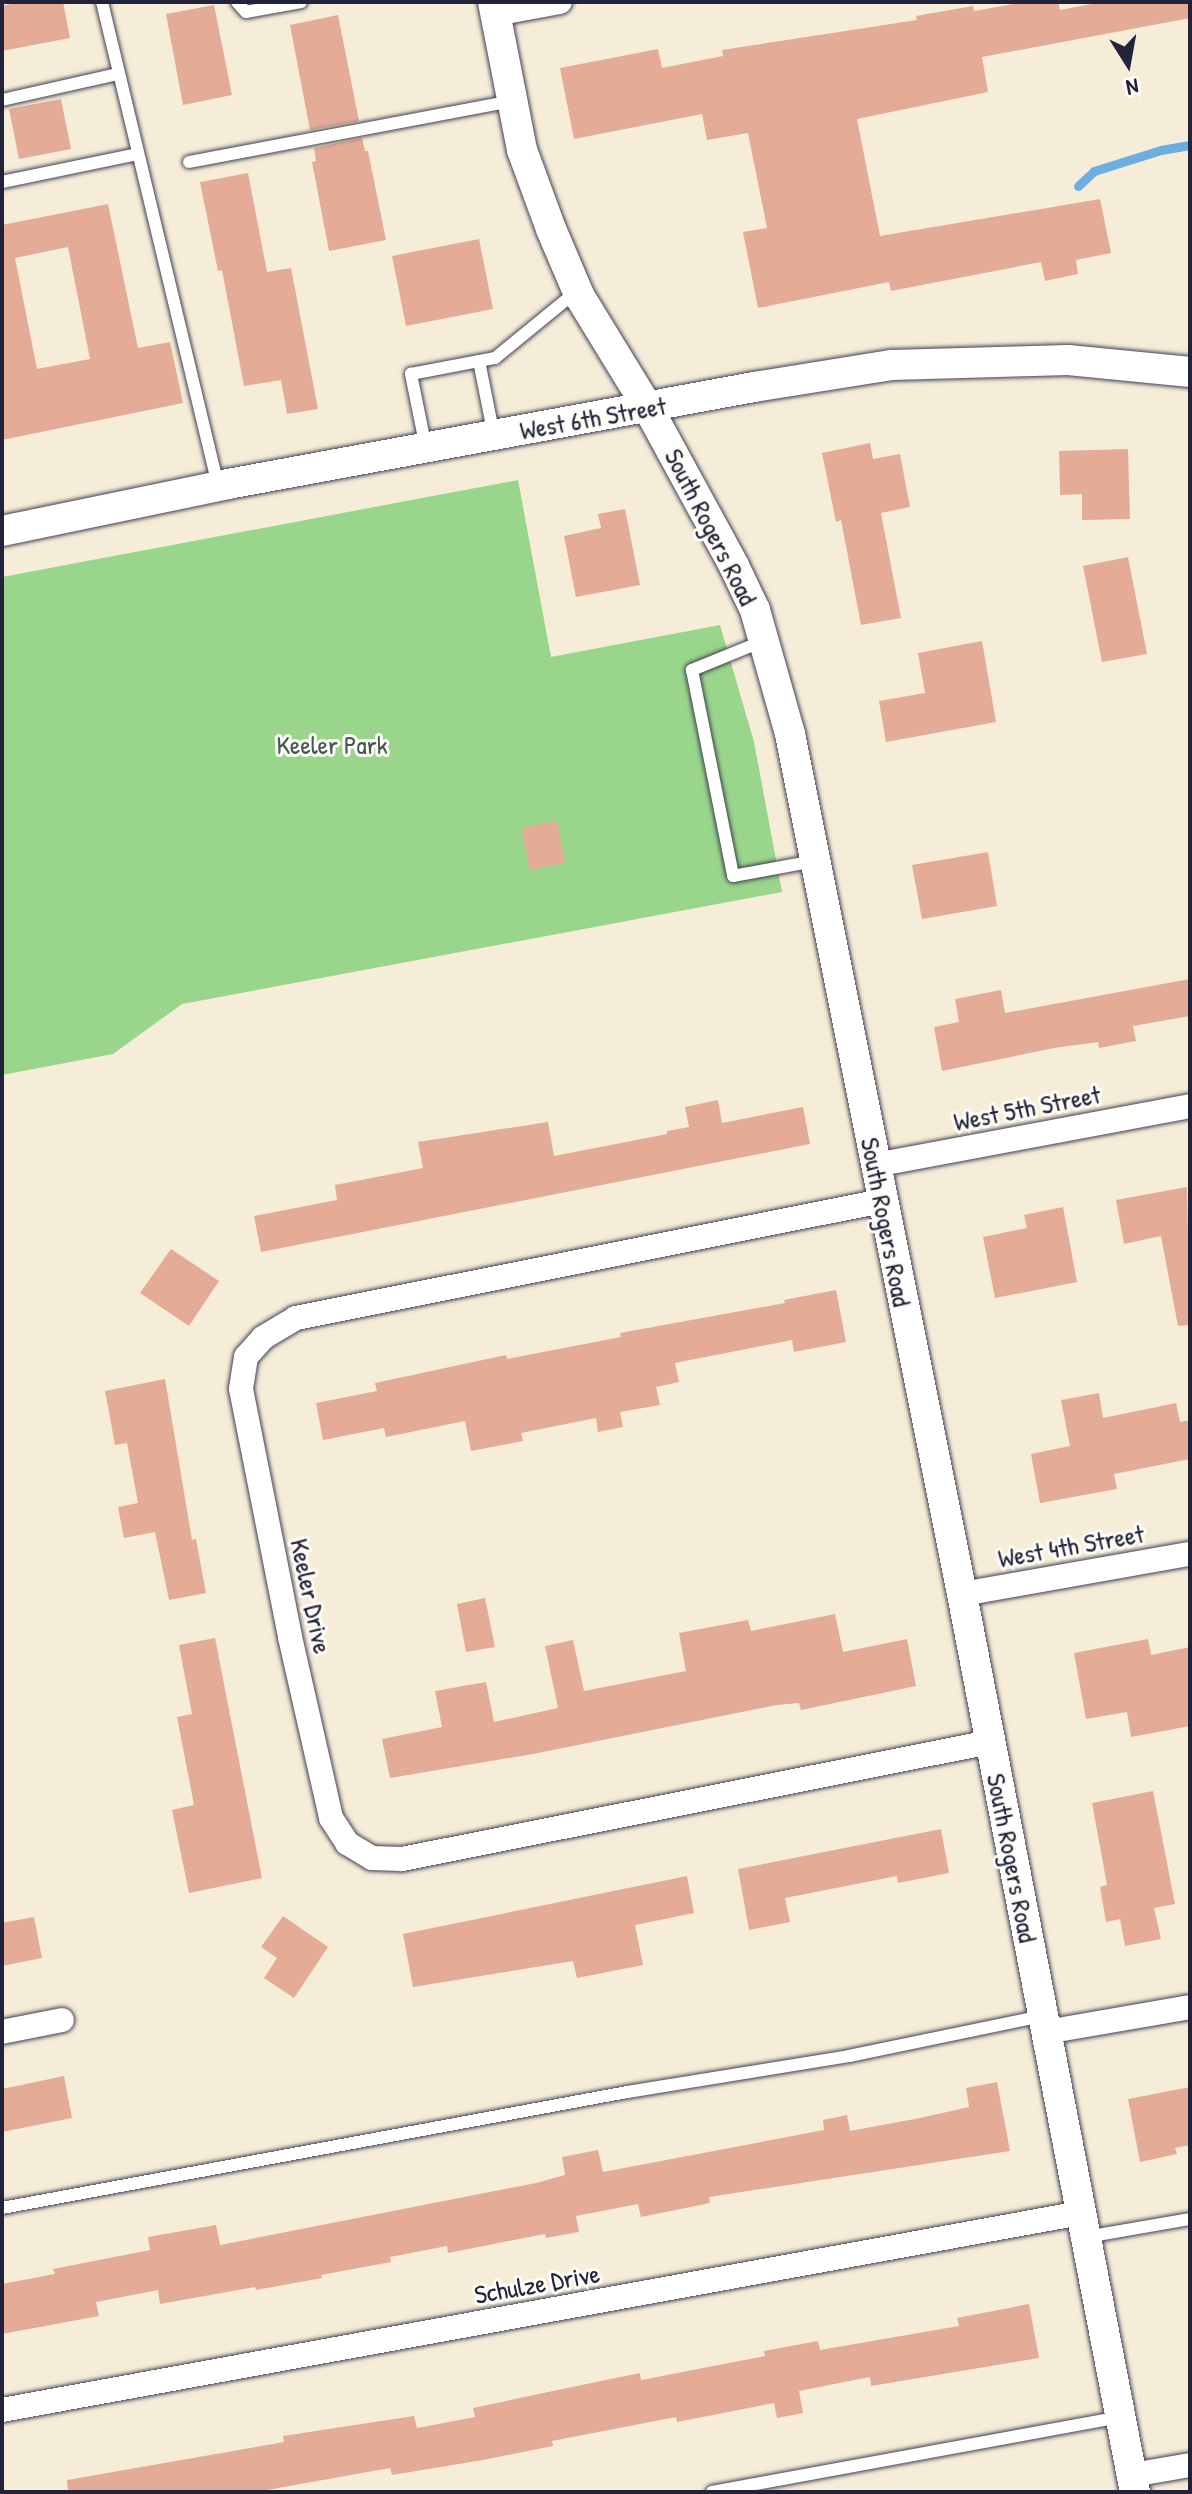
<!DOCTYPE html>
<style>
body{margin:0}
#map{position:relative;width:1192px;height:2494px;overflow:hidden;background:#f6edd9;font-family:"Patrick Hand",sans-serif}
div>[style]{position:absolute}
.green>*{inset:0;background:#99d68b}
.stream>*{height:9px;margin:-4.5px;padding:0 4.5px;transform-origin:4.5px;border-radius:4.5px;background:#6aafe0}
.building>*{inset:0;background:#e4ab97}
.roads{filter:drop-shadow(0 0 2px #424053) drop-shadow(0 0 2px #424053)}
.service>*{height:12px;margin:-6px;padding:0 6px;transform-origin:6px;border-radius:6px;background:#fff}
.minor>*{height:24px;margin:-12px;padding:0 12px;transform-origin:12px;border-radius:12px;background:#fff}
.tertiary>*{height:30px;margin:-15px;padding:0 15px;transform-origin:15px;border-radius:15px;background:#fff}
span{translate:-50% -50%;white-space:nowrap;text-align:center;line-height:1.15;-webkit-text-stroke:6px #fdfcf7;paint-order:stroke}
.street-label{font-size:26px;color:#22223b}
.park-label{font-size:26px;color:#465853}
.frame{position:absolute;inset:0;border:4px solid #22223b;pointer-events:none}
.north{position:absolute;left:1088px;top:24px;width:80px;height:80px;-webkit-text-stroke:6px #fdfcf7;paint-order:stroke;rotate:169deg;font-size:22px;font-weight:700;line-height:32px;text-align:center;color:#22223b}
.north::after{content:'';display:block;margin:auto;width:28px;height:36px;background:#22223b;clip-path:polygon(50% 0,100% 100%,50% 72%,0 100%)}
</style>
<div id="map">
<div class="green">
<i style="clip-path:polygon(518px 480px,551px 657px,720px 625px,754px 742px,782px 892px,182px 1004px,113px 1054px,2px 1075px,2px 577px)"></i>
</div>
<div class="stream">
<i style="left:1078px;top:186px;width:22px;rotate:-43deg"></i>
<i style="left:1094px;top:171px;width:70px;rotate:-17.4deg"></i>
<i style="left:1161px;top:150px;width:29px;rotate:-10deg"></i>
</div>
<div class="building">
<i style="clip-path:polygon(19px 2px,63px 2px,70px 38px,2px 51px,2px 6px)"></i>
<i style="clip-path:polygon(1025px 2px,1058px 2px,1060px 10px,1102px 2px,1190px 2px,1190px 18px,982px 57px,988px 92px,857px 119px,880px 236px,1100px 199px,1111px 253px,1076px 260px,1078px 274px,1045px 281px,1041px 262px,891px 291px,889px 282px,758px 308px,743px 232px,767px 228px,748px 133px,707px 140px,702px 114px,574px 139px,560px 68px,658px 49px,662px 68px,723px 56px,722px 50px,917px 20px,916px 16px,973px 6px,974px 11px)"></i>
<i style="clip-path:polygon(214px 5px,232px 95px,183px 105px,166px 14px)"></i>
<i style="clip-path:polygon(338px 15px,359px 121px,310px 130px,290px 25px)"></i>
<i style="clip-path:polygon(61px 99px,71px 149px,19px 159px,9px 109px)"></i>
<i style="clip-path:polygon(362px 138px,365px 151px,368px 151px,386px 240px,329px 251px,312px 162px,316px 161px,314px 148px)"></i>
<i style="clip-path:polygon(248px 173px,267px 272px,291px 268px,318px 409px,287px 414px,281px 380px,244px 386px,222px 270px,218px 271px,200px 182px)"></i>
<i style="clip-path:polygon(evenodd,108px 204px,138px 348px,170px 342px,183px 403px,2px 440px,2px 225px,108px 204px,68px 247px,90px 359px,37px 369px,15px 258px,68px 247px)"></i>
<i style="clip-path:polygon(479px 239px,493px 309px,406px 326px,392px 256px)"></i>
<i style="clip-path:polygon(870px 443px,873px 459px,900px 454px,910px 507px,881px 513px,901px 618px,861px 625px,841px 520px,836px 522px,822px 453px)"></i>
<i style="clip-path:polygon(1128px 449px,1130px 519px,1082px 520px,1082px 494px,1060px 495px,1059px 451px)"></i>
<i style="clip-path:polygon(625px 509px,640px 585px,576px 597px,564px 536px,601px 528px,598px 514px)"></i>
<i style="clip-path:polygon(1128px 557px,1147px 654px,1102px 662px,1083px 566px)"></i>
<i style="clip-path:polygon(982px 641px,996px 722px,886px 742px,879px 701px,925px 693px,918px 653px)"></i>
<i style="clip-path:polygon(557px 821px,565px 863px,530px 870px,521px 828px)"></i>
<i style="clip-path:polygon(988px 852px,997px 906px,922px 919px,912px 865px)"></i>
<i style="clip-path:polygon(1190px 979px,1190px 1016px,1133px 1026px,1136px 1041px,1099px 1048px,1098px 1042px,1054px 1048px,942px 1071px,934px 1027px,959px 1022px,955px 999px,1001px 990px,1005px 1013px)"></i>
<i style="clip-path:polygon(718px 1100px,722px 1123px,803px 1107px,810px 1144px,261px 1252px,254px 1216px,337px 1200px,335px 1185px,423px 1168px,418px 1142px,548px 1122px,554px 1156px,667px 1134px,667px 1131px,689px 1127px,685px 1107px)"></i>
<i style="clip-path:polygon(1187px 1187px,1190px 1325px,1178px 1326px,1161px 1236px,1124px 1244px,1116px 1200px)"></i>
<i style="clip-path:polygon(1063px 1207px,1077px 1282px,995px 1298px,983px 1237px,1027px 1228px,1024px 1215px)"></i>
<i style="clip-path:polygon(171px 1249px,219px 1281px,189px 1326px,140px 1293px)"></i>
<i style="clip-path:polygon(836px 1290px,846px 1342px,794px 1352px,792px 1340px,675px 1363px,679px 1382px,656px 1387px,660px 1405px,620px 1412px,623px 1427px,598px 1432px,596px 1418px,521px 1433px,523px 1441px,471px 1451px,465px 1421px,386px 1437px,384px 1428px,323px 1440px,316px 1403px,377px 1391px,375px 1383px,506px 1355px,507px 1359px,621px 1337px,620px 1333px,785px 1303px,784px 1300px)"></i>
<i style="clip-path:polygon(165px 1379px,192px 1540px,196px 1539px,206px 1593px,169px 1600px,155px 1532px,124px 1538px,118px 1507px,138px 1503px,127px 1443px,115px 1445px,105px 1391px)"></i>
<i style="clip-path:polygon(1099px 1393px,1103px 1418px,1176px 1403px,1180px 1422px,1190px 1420px,1190px 1459px,1114px 1474px,1117px 1489px,1040px 1503px,1031px 1454px,1070px 1446px,1061px 1400px)"></i>
<i style="clip-path:polygon(485px 1598px,495px 1647px,466px 1652px,457px 1604px)"></i>
<i style="clip-path:polygon(835px 1614px,843px 1652px,907px 1639px,916px 1686px,801px 1710px,799px 1703px,777px 1705px,533px 1754px,390px 1778px,382px 1739px,442px 1727px,435px 1691px,486px 1682px,494px 1722px,558px 1708px,545px 1646px,573px 1640px,584px 1691px,686px 1671px,679px 1633px,748px 1620px,751px 1631px)"></i>
<i style="clip-path:polygon(215px 1638px,262px 1878px,189px 1893px,172px 1810px,194px 1805px,177px 1717px,192px 1714px,179px 1645px)"></i>
<i style="clip-path:polygon(1148px 1639px,1151px 1655px,1190px 1647px,1190px 1726px,1131px 1737px,1127px 1712px,1086px 1719px,1074px 1653px)"></i>
<i style="clip-path:polygon(1153px 1791px,1175px 1904px,1154px 1908px,1161px 1939px,1125px 1946px,1120px 1919px,1106px 1922px,1100px 1887px,1107px 1885px,1092px 1803px)"></i>
<i style="clip-path:polygon(941px 1829px,949px 1873px,898px 1883px,897px 1876px,785px 1898px,790px 1922px,749px 1930px,738px 1869px)"></i>
<i style="clip-path:polygon(687px 1876px,694px 1913px,635px 1925px,643px 1965px,577px 1978px,573px 1961px,413px 1987px,403px 1934px)"></i>
<i style="clip-path:polygon(283px 1916px,328px 1947px,294px 1998px,264px 1978px,277px 1958px,261px 1947px)"></i>
<i style="clip-path:polygon(34px 1917px,42px 1958px,2px 1966px,2px 1923px)"></i>
<i style="clip-path:polygon(64px 2076px,72px 2118px,2px 2132px,2px 2089px)"></i>
<i style="clip-path:polygon(997px 2082px,1010px 2151px,709px 2197px,710px 2203px,641px 2217px,638px 2204px,576px 2216px,579px 2232px,546px 2238px,545px 2234px,448px 2253px,447px 2246px,390px 2257px,391px 2262px,321px 2275px,322px 2278px,256px 2290px,255px 2287px,160px 2304px,158px 2290px,96px 2302px,99px 2316px,2px 2334px,2px 2284px,55px 2274px,53px 2269px,150px 2250px,148px 2237px,216px 2225px,220px 2245px,536px 2183px,565px 2175px,562px 2157px,598px 2150px,603px 2172px,824px 2130px,823px 2120px,847px 2115px,850px 2131px,920px 2118px,969px 2107px,966px 2088px)"></i>
<i style="clip-path:polygon(1190px 2087px,1190px 2145px,1175px 2148px,1177px 2154px,1140px 2162px,1128px 2099px)"></i>
<i style="clip-path:polygon(1029px 2304px,1039px 2358px,871px 2386px,870px 2377px,799px 2391px,803px 2413px,777px 2418px,774px 2403px,677px 2422px,676px 2417px,552px 2441px,553px 2446px,483px 2460px,392px 2475px,390px 2468px,256px 2492px,68px 2492px,67px 2480px,284px 2442px,283px 2436px,414px 2416px,417px 2428px,475px 2417px,473px 2408px,572px 2387px,640px 2373px,641px 2380px,765px 2356px,764px 2351px,818px 2341px,820px 2350px,959px 2326px,957px 2318px)"></i>
</div>
<div class="roads">
<div class="service">
<i style="left:102px;top:2px;width:497px;rotate:76.5deg"></i>
<i style="left:237px;top:2px;width:13px;rotate:48deg"></i>
<i style="left:246px;top:12px;width:56px;rotate:-10.3deg"></i>
<i style="left:2px;top:100px;width:118px;rotate:-12.7deg"></i>
<i style="left:189px;top:162px;width:329px;rotate:-10.7deg"></i>
<i style="left:2px;top:182px;width:138px;rotate:-11.7deg"></i>
<i style="left:479px;top:361px;width:76px;rotate:78.7deg"></i>
<i style="left:426px;top:448px;width:76px;rotate:-101.5deg"></i>
<i style="left:411px;top:374px;width:86px;rotate:-10.8deg"></i>
<i style="left:495px;top:358px;width:106px;rotate:-39.3deg"></i>
<i style="left:763px;top:641px;width:77px;rotate:157.8deg"></i>
<i style="left:692px;top:670px;width:210px;rotate:78.7deg"></i>
<i style="left:733px;top:876px;width:83px;rotate:-10.4deg"></i>
<i style="left:2px;top:2208px;width:636px;rotate:-10.51deg"></i>
<i style="left:627px;top:2092px;width:225px;rotate:-9.2deg"></i>
<i style="left:849px;top:2056px;width:198px;rotate:-11.7deg"></i>
<i style="left:1086px;top:2237px;width:106px;rotate:-9.8deg"></i>
<i style="left:712px;top:2492px;width:416px;rotate:-10.4deg"></i>
</div>
<div class="minor">
<i style="left:495px;top:14px;width:66px;rotate:-10.5deg"></i>
<i style="left:875px;top:1165px;width:320px;rotate:-10.6deg"></i>
<i style="left:882px;top:1201px;width:598px;rotate:168.71deg"></i>
<i style="left:296px;top:1318px;width:39px;rotate:149deg"></i>
<i style="left:263px;top:1338px;width:25px;rotate:132deg"></i>
<i style="left:246px;top:1357px;width:32px;rotate:99deg"></i>
<i style="left:241px;top:1389px;width:253px;rotate:78.8deg"></i>
<i style="left:290px;top:1637px;width:186px;rotate:77.2deg"></i>
<i style="left:331px;top:1818px;width:30px;rotate:57deg"></i>
<i style="left:347px;top:1843px;width:29px;rotate:31deg"></i>
<i style="left:372px;top:1858px;width:30px;rotate:2deg"></i>
<i style="left:402px;top:1859px;width:600px;rotate:-11.25deg"></i>
<i style="left:962px;top:1594px;width:231px;rotate:-10deg"></i>
<i style="left:2px;top:2032px;width:61px;rotate:-11.3deg"></i>
<i style="left:1046px;top:2032px;width:146px;rotate:-9.8deg"></i>
<i style="left:2px;top:2410px;width:1097px;rotate:-10.35deg"></i>
<i style="left:1132px;top:2475px;width:59px;rotate:-9.8deg"></i>
</div>
<div class="tertiary">
<i style="left:493px;top:2px;width:151px;rotate:78.9deg"></i>
<i style="left:522px;top:150px;width:84px;rotate:69.8deg"></i>
<i style="left:551px;top:229px;width:74px;rotate:66.9deg"></i>
<i style="left:580px;top:297px;width:130px;rotate:58.5deg"></i>
<i style="left:648px;top:408px;width:180px;rotate:61.4deg"></i>
<i style="left:734px;top:566px;width:49px;rotate:64.5deg"></i>
<i style="left:755px;top:610px;width:129px;rotate:74.2deg"></i>
<i style="left:790px;top:734px;width:877px;rotate:78.69deg"></i>
<i style="left:962px;top:1594px;width:915px;rotate:79.1deg"></i>
<i style="left:2px;top:531px;width:231px;rotate:-11.7deg"></i>
<i style="left:228px;top:484px;width:535px;rotate:-10.45deg"></i>
<i style="left:754px;top:387px;width:140px;rotate:-9.1deg"></i>
<i style="left:892px;top:365px;width:176px;rotate:-1.6deg"></i>
<i style="left:1068px;top:360px;width:123px;rotate:5.6deg"></i>
</div>
</div>
<div class="street-label">
<span style="left:593px;top:418px;rotate:-10deg">West 6th Street</span>
<span style="left:711px;top:527px;rotate:63deg">South Rogers Road</span>
<span style="left:1027px;top:1108px;rotate:-11deg">West 5th Street</span>
<span style="left:886px;top:1222px;rotate:79deg">South Rogers Road</span>
<span style="left:1071px;top:1546px;rotate:-10deg">West 4th Street</span>
<span style="left:311px;top:1596px;rotate:78deg">Keeler Drive</span>
<span style="left:1012px;top:1858px;rotate:79deg">South Rogers Road</span>
<span style="left:537px;top:2284px;rotate:-10deg">Schulze Drive</span>
</div>
<div class="park-label">
<span style="left:332px;top:745px">Keeler Park</span>
</div>
<div class="frame"></div>
<div class="north">N</div>
</div>
